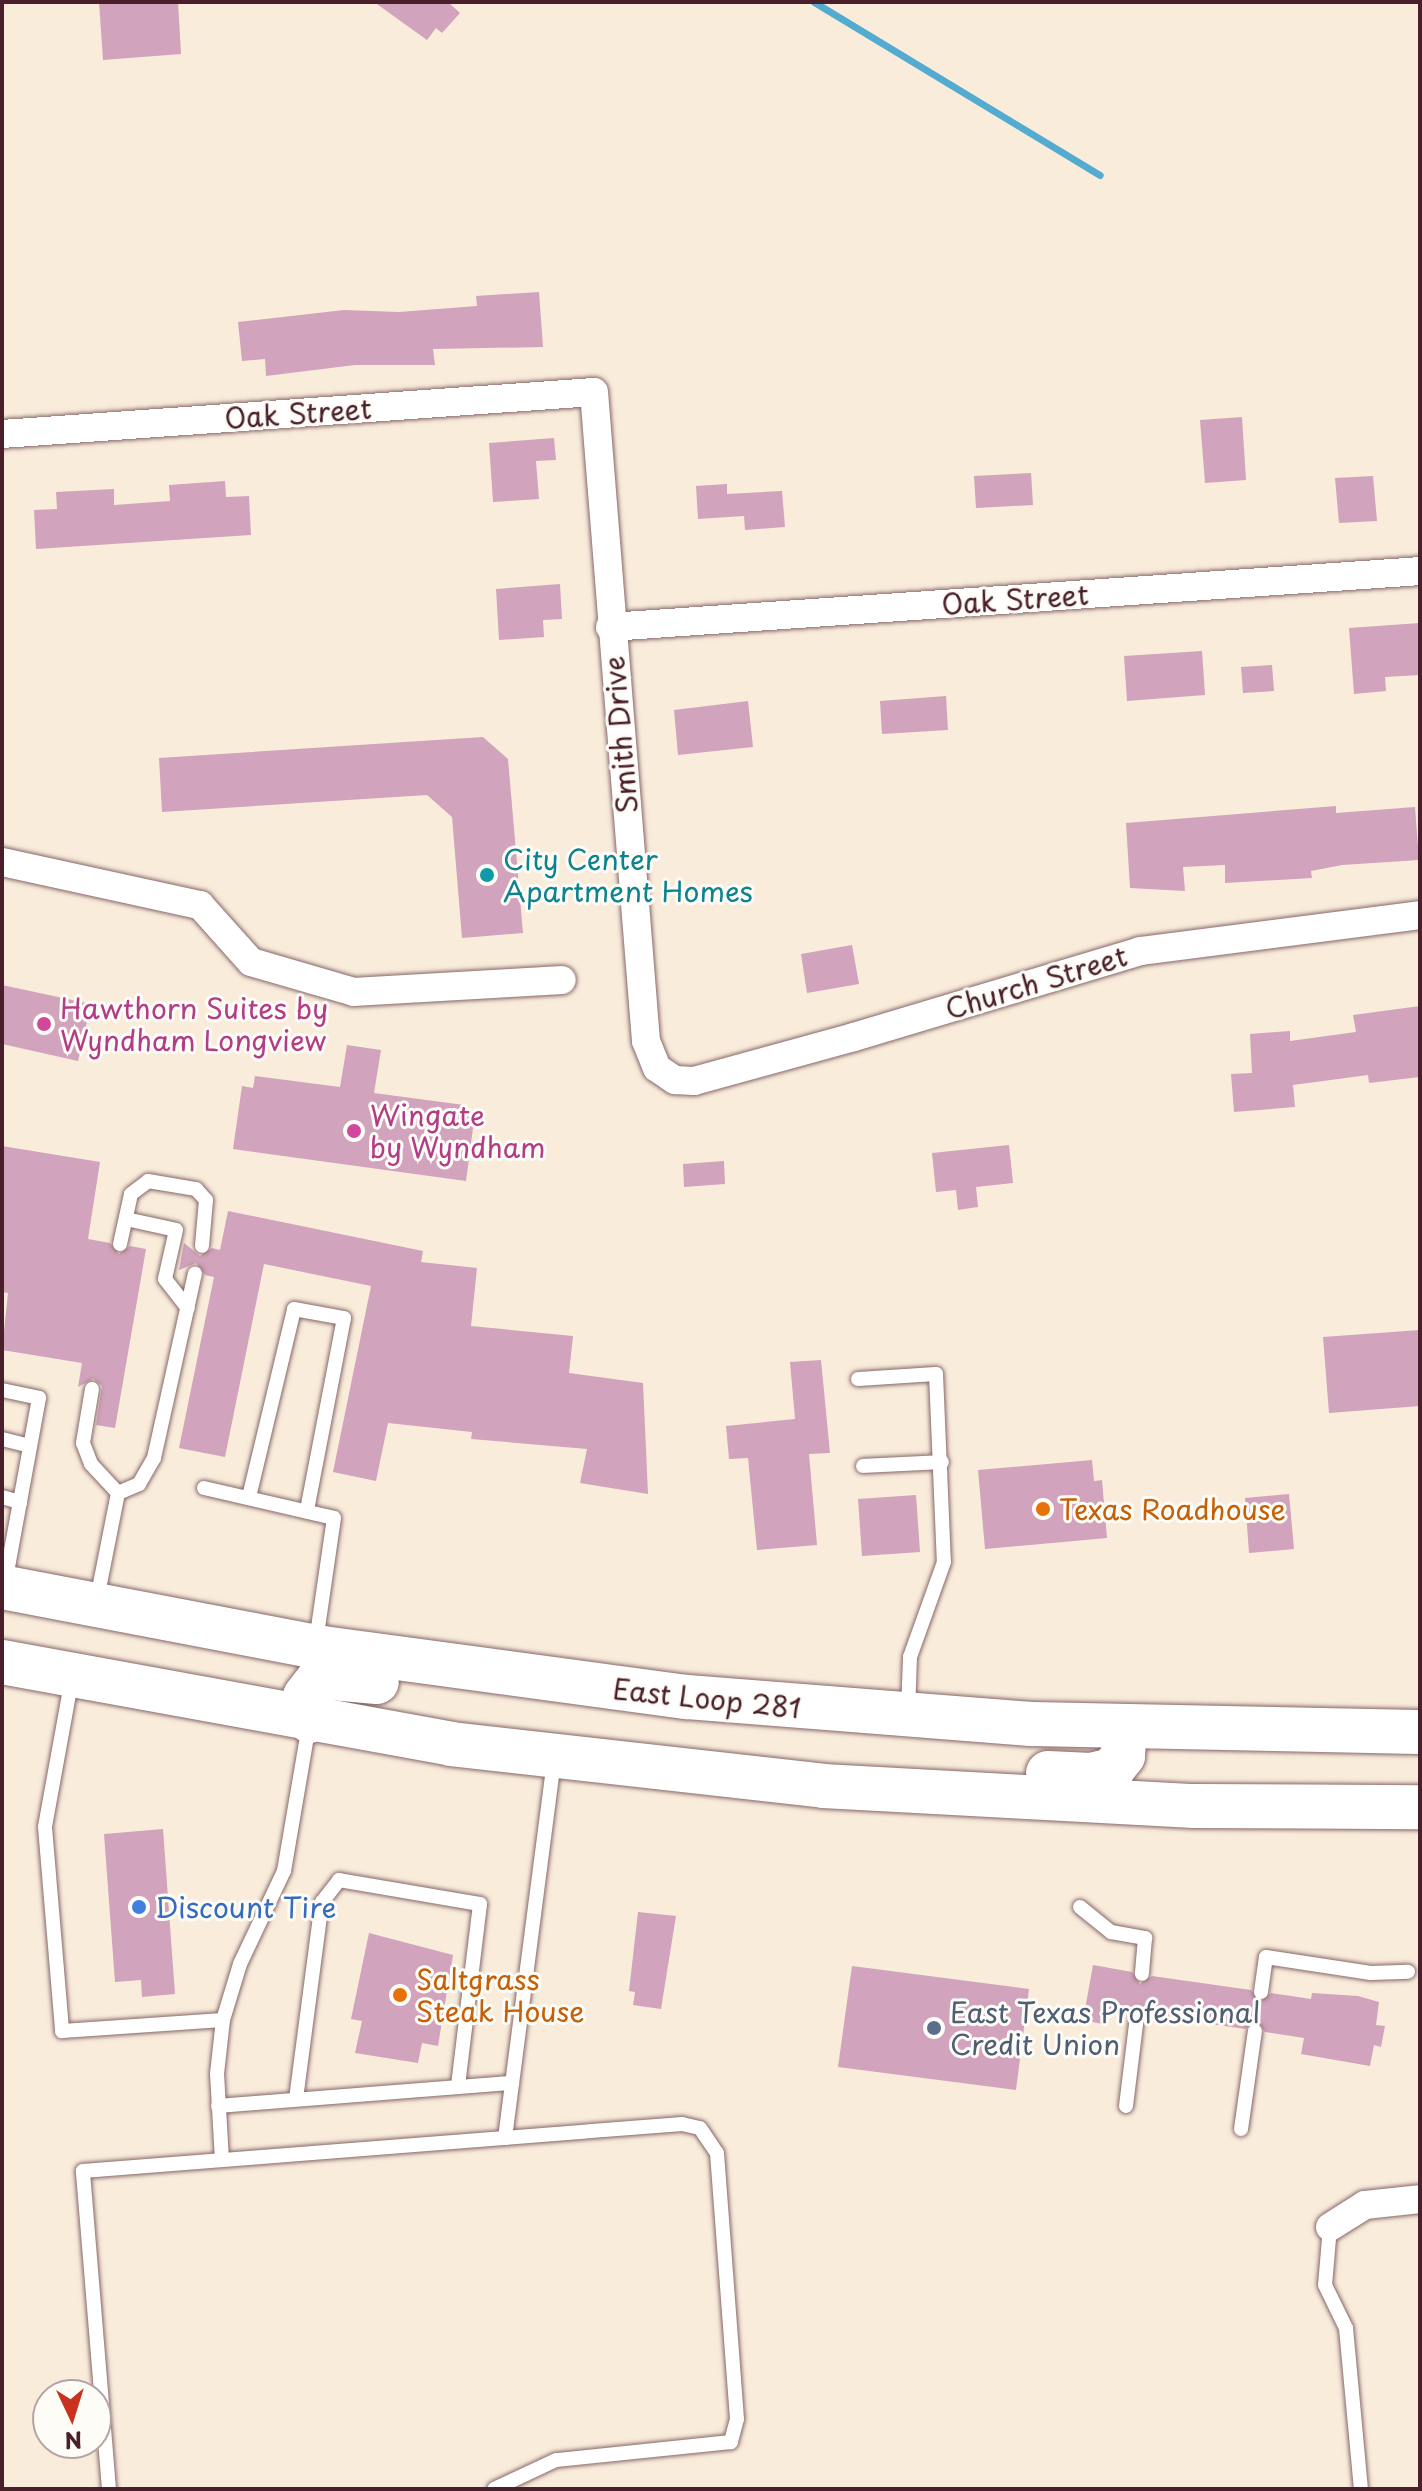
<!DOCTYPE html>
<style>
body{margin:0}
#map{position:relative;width:1422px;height:2491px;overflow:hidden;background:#f9ecdb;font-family:"Playpen Sans",sans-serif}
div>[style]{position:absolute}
.stream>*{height:7px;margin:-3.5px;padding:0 3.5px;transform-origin:3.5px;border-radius:3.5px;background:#53acd0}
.building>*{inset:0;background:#d1a3bc}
.roads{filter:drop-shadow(0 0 2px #876769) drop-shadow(0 0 2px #876769)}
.lane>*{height:14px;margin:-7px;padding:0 7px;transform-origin:7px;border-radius:7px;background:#fff}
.street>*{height:28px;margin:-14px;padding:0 14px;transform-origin:14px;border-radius:14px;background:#fff}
.highway>*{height:44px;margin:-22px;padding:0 22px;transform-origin:22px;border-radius:22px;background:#fff}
.dots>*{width:22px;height:22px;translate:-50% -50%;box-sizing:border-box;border:4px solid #fdfcf7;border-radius:50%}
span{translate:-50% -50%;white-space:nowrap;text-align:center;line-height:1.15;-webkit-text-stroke:6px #fdfcf7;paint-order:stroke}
.street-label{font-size:28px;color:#4a1f2b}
.culture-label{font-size:28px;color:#0d838f}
.left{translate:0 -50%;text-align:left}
.hotel-label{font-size:28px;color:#b23c85}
.food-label{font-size:28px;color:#c56008}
.shop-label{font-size:28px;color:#366cbe}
.service-label{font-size:28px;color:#4e5e75}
.frame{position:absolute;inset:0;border:4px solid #4a1f2b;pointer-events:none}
.north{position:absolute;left:32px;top:2379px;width:80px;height:80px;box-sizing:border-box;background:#fdfcf7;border:2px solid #b5a4a5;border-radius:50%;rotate:176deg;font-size:22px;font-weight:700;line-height:32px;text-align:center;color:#4a1f2b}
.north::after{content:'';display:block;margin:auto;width:28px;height:36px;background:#c8321e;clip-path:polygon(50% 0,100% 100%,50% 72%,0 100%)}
</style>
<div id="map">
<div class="stream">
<i style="left:814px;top:2px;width:334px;rotate:31.2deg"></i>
</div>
<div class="building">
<i style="clip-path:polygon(99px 2px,178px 2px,181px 54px,103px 60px)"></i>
<i style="clip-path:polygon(374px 2px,448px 2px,460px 13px,442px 33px,436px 28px,427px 40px)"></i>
<i style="clip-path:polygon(539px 292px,543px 347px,433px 349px,435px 365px,355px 365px,266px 376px,265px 359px,242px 361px,238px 322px,344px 310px,399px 312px,477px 306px,476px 296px)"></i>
<i style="clip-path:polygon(1242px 417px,1246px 480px,1205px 483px,1200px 420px)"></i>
<i style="clip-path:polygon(554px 438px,556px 460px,536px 461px,539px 499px,493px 502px,489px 443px)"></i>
<i style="clip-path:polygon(1031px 473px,1033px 505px,976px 508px,974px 476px)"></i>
<i style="clip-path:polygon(1373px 476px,1377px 521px,1339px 523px,1335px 478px)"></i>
<i style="clip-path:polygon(225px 481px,226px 497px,249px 496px,251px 535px,36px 549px,34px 510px,57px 509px,56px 492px,114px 489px,114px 505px,170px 501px,169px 485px)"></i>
<i style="clip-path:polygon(727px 484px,727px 494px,782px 491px,785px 527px,745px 530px,744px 516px,698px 519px,696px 486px)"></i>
<i style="clip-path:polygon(560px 584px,562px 619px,543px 620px,544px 637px,499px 640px,496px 589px)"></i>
<i style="clip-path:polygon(1420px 623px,1420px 675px,1385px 677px,1386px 691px,1354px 694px,1349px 628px)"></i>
<i style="clip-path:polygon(1202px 651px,1205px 695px,1127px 701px,1124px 656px)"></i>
<i style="clip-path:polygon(1272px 665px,1274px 691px,1243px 693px,1241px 667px)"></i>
<i style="clip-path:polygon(946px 696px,948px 730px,882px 734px,880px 701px)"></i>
<i style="clip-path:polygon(748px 701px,753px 747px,678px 755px,674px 710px)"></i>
<i style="clip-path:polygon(483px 737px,508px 759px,523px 933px,462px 938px,452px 817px,427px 795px,162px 812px,159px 758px)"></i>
<i style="clip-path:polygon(1336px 806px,1336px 813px,1415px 807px,1419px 860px,1342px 865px,1311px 871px,1312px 878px,1225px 883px,1225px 865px,1183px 867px,1185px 891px,1130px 888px,1126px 823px)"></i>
<i style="clip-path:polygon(852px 945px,859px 984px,807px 993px,801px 954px)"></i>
<i style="clip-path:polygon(2px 985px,91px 1004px,78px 1061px,2px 1044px)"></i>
<i style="clip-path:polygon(1420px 1006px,1420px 1077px,1369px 1083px,1368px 1075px,1293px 1085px,1295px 1107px,1234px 1112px,1231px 1074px,1252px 1073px,1250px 1034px,1290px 1031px,1290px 1041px,1356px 1032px,1353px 1015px)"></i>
<i style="clip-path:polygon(347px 1045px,381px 1050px,374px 1093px,464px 1105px,463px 1112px,475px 1113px,466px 1181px,233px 1149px,242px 1086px,253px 1088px,255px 1076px,340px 1087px)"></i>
<i style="clip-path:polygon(1009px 1145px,1013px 1183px,976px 1187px,978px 1207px,958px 1210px,956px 1190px,936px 1192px,932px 1153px)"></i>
<i style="clip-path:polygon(2px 1146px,100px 1162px,88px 1239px,110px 1243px,119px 1254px,130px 1246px,146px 1249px,115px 1428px,96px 1425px,102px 1386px,93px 1379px,78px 1387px,82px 1363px,2px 1350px,8px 1293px,2px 1292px)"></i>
<i style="clip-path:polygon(724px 1161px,725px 1184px,684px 1187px,683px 1164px)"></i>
<i style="clip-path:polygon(228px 1211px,423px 1251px,421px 1262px,477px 1268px,471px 1326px,573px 1336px,569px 1373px,643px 1383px,648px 1494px,580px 1483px,587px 1449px,471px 1439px,472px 1432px,388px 1423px,376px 1481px,333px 1472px,371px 1286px,264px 1264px,225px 1457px,179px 1448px,214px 1277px,205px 1275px,196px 1263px,179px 1270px,184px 1243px,200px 1256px,212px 1248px,220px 1250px)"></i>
<i style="clip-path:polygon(1420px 1330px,1420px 1406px,1329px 1413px,1323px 1337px)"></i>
<i style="clip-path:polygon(821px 1360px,830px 1453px,809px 1454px,817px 1545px,757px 1550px,748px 1458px,729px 1459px,726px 1426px,795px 1419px,790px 1362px)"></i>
<i style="clip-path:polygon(1092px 1460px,1094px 1481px,1102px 1480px,1107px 1538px,985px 1549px,978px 1470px)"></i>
<i style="clip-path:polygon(1289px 1494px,1294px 1549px,1249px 1553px,1245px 1498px)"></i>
<i style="clip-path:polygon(916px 1495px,920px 1552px,862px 1556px,858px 1499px)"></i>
<i style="clip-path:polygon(163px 1829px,175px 1994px,142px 1997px,141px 1980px,115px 1982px,104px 1834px)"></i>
<i style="clip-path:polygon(638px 1912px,676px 1916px,661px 2009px,633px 2005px,635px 1992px,629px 1991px)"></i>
<i style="clip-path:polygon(369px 1933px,453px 1955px,438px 2046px,422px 2043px,418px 2063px,355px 2053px,362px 2021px,351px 2019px)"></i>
<i style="clip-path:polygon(1093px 1965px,1132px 1972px,1140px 1984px,1152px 1976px,1251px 1990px,1260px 2002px,1271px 1993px,1311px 1999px,1312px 1993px,1358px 1996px,1379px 2002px,1376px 2025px,1385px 2026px,1381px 2047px,1374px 2045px,1370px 2066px,1301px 2054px,1304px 2038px,1265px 2032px,1257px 2021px,1245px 2029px,1190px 2021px,1189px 2025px,1147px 2018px,1137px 2006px,1127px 2014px,1104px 2010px,1102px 2024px,1083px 2020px)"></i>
<i style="clip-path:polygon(852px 1966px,1029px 1989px,1016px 2090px,838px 2067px)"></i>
</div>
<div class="roads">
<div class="lane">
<i style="left:126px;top:1219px;width:51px;rotate:12.4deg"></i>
<i style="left:176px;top:1230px;width:50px;rotate:102.7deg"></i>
<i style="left:165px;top:1279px;width:37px;rotate:52deg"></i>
<i style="left:120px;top:1244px;width:51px;rotate:-77.6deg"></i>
<i style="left:131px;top:1194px;width:21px;rotate:-37deg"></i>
<i style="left:148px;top:1181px;width:49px;rotate:9.5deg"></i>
<i style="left:196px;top:1189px;width:15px;rotate:48deg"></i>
<i style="left:206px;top:1200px;width:46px;rotate:95deg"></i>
<i style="left:858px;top:1379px;width:78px;rotate:-3.7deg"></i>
<i style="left:936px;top:1374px;width:188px;rotate:87.6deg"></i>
<i style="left:944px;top:1562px;width:101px;rotate:109.7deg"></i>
<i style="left:910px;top:1657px;width:55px;rotate:92.1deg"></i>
<i style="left:92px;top:1389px;width:55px;rotate:99.5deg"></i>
<i style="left:83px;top:1443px;width:22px;rotate:69deg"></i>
<i style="left:91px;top:1464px;width:40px;rotate:47deg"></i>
<i style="left:2px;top:1390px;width:38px;rotate:12deg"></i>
<i style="left:39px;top:1398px;width:188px;rotate:100.4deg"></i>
<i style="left:2px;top:1439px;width:29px;rotate:14deg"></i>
<i style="left:863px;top:1466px;width:79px;rotate:-2.9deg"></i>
<i style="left:204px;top:1488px;width:133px;rotate:13deg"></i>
<i style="left:334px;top:1518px;width:125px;rotate:98.3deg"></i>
<i style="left:118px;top:1493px;width:23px;rotate:-23deg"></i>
<i style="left:139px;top:1484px;width:30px;rotate:-60deg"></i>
<i style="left:154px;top:1458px;width:189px;rotate:-77.5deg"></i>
<i style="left:2px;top:1497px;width:19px;rotate:16deg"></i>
<i style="left:249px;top:1497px;width:193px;rotate:-76.5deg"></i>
<i style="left:294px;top:1309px;width:51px;rotate:10.2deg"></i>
<i style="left:344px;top:1318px;width:197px;rotate:100.9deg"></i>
<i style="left:97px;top:1599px;width:108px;rotate:-78.8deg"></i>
<i style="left:72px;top:1678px;width:151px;rotate:100.3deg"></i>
<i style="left:45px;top:1827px;width:205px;rotate:85.2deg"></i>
<i style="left:62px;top:2031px;width:161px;rotate:-3.9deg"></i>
<i style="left:1080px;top:1907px;width:40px;rotate:39deg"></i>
<i style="left:1111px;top:1932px;width:35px;rotate:10deg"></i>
<i style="left:1145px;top:1938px;width:36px;rotate:95deg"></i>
<i style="left:1261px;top:1992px;width:35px;rotate:-82deg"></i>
<i style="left:1266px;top:1957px;width:106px;rotate:8.7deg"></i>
<i style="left:1371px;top:1973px;width:37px;rotate:-2deg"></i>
<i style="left:296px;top:2099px;width:199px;rotate:-82.5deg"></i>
<i style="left:322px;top:1902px;width:28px;rotate:-52deg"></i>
<i style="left:339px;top:1880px;width:143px;rotate:9.7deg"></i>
<i style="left:480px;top:1904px;width:184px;rotate:96.9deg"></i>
<i style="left:218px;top:2106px;width:295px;rotate:-4.5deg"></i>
<i style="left:1126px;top:2106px;width:91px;rotate:-83deg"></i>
<i style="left:1241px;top:2129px;width:99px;rotate:-81.9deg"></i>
<i style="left:505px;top:2138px;width:380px;rotate:-82.6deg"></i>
<i style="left:222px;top:2160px;width:86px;rotate:-93.3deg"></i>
<i style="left:217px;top:2074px;width:54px;rotate:-83.7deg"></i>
<i style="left:223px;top:2020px;width:59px;rotate:-73.1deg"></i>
<i style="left:240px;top:1964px;width:103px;rotate:-64.7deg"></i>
<i style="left:284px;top:1871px;width:148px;rotate:-80.3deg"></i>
<i style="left:1330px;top:2227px;width:58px;rotate:94.9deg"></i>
<i style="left:1325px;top:2285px;width:48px;rotate:64deg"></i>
<i style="left:1346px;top:2328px;width:162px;rotate:84.7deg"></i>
<i style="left:109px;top:2489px;width:319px;rotate:-94.7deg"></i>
<i style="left:83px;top:2171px;width:601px;rotate:-4.49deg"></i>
<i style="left:682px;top:2124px;width:18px;rotate:13deg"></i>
<i style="left:700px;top:2128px;width:30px;rotate:56deg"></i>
<i style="left:717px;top:2153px;width:267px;rotate:85.7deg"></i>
<i style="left:737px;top:2419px;width:24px;rotate:105deg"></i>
<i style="left:731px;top:2442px;width:176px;rotate:174.1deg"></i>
<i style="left:556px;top:2460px;width:68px;rotate:154.9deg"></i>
</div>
<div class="street">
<i style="left:2px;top:434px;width:593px;rotate:-4.06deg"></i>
<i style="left:594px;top:392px;width:651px;rotate:85.42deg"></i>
<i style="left:646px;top:1041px;width:29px;rotate:68deg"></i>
<i style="left:657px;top:1068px;width:22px;rotate:34deg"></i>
<i style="left:675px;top:1080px;width:19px;rotate:3deg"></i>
<i style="left:694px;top:1081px;width:166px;rotate:-15.4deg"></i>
<i style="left:854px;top:1037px;width:299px;rotate:-16.7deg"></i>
<i style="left:1140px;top:951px;width:282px;rotate:-7.3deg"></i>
<i style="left:610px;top:627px;width:812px;rotate:-3.95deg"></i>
<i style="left:2px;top:862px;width:203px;rotate:12.3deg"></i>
<i style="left:200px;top:905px;width:76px;rotate:48.2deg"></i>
<i style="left:251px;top:962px;width:107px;rotate:16.2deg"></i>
<i style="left:354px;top:992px;width:208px;rotate:-3.3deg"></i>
<i style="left:1330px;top:2227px;width:41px;rotate:-32.2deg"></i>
<i style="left:1365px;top:2205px;width:55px;rotate:-6.2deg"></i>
</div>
<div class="highway">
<i style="left:2px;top:1587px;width:327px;rotate:10.8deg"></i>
<i style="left:323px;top:1648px;width:367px;rotate:7.7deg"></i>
<i style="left:687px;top:1697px;width:345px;rotate:4.5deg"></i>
<i style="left:1031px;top:1724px;width:389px;rotate:1.2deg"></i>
<i style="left:2px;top:1662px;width:456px;rotate:10.3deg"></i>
<i style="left:451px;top:1744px;width:374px;rotate:6.4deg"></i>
<i style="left:823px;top:1786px;width:372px;rotate:3.1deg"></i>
<i style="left:1194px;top:1806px;width:226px;rotate:0.3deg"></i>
<i style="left:310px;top:1721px;width:25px;rotate:-101deg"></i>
<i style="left:305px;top:1696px;width:24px;rotate:-52deg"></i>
<i style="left:320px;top:1677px;width:57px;rotate:5deg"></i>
<i style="left:1048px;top:1773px;width:43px;rotate:2.7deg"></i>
<i style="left:1091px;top:1775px;width:22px;rotate:-13deg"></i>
<i style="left:1112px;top:1770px;width:18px;rotate:-52deg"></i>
<i style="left:1123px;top:1756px;width:27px;rotate:-86deg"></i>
</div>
</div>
<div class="dots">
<i style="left:487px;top:875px;background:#0f9aa8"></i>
<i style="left:44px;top:1024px;background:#d1479c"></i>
<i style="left:354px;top:1131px;background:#d1479c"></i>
<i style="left:1043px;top:1509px;background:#e8710a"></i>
<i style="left:139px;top:1907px;background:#3f7fe0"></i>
<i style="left:400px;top:1995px;background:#e8710a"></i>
<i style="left:934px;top:2028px;background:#5c6f8a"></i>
</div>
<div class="street-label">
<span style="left:298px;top:413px;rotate:-4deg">Oak Street</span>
<span style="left:1015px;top:599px;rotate:-4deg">Oak Street</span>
<span style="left:620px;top:735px;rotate:-95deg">Smith Drive</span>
<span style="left:1036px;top:982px;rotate:-17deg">Church Street</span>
<span style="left:707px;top:1698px;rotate:6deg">East Loop 281</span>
</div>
<div class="culture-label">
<span class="left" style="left:503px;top:875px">City Center<br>Apartment Homes</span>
</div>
<div class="hotel-label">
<span class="left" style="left:60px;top:1024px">Hawthorn Suites by<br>Wyndham Longview</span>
<span class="left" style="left:370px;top:1131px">Wingate<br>by Wyndham</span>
</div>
<div class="food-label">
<span class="left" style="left:1059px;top:1509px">Texas Roadhouse</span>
<span class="left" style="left:416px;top:1995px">Saltgrass<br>Steak House</span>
</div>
<div class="shop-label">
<span class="left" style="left:155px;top:1907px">Discount Tire</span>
</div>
<div class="service-label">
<span class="left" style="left:950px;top:2028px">East Texas Professional<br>Credit Union</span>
</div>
<div class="frame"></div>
<div class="north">N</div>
</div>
